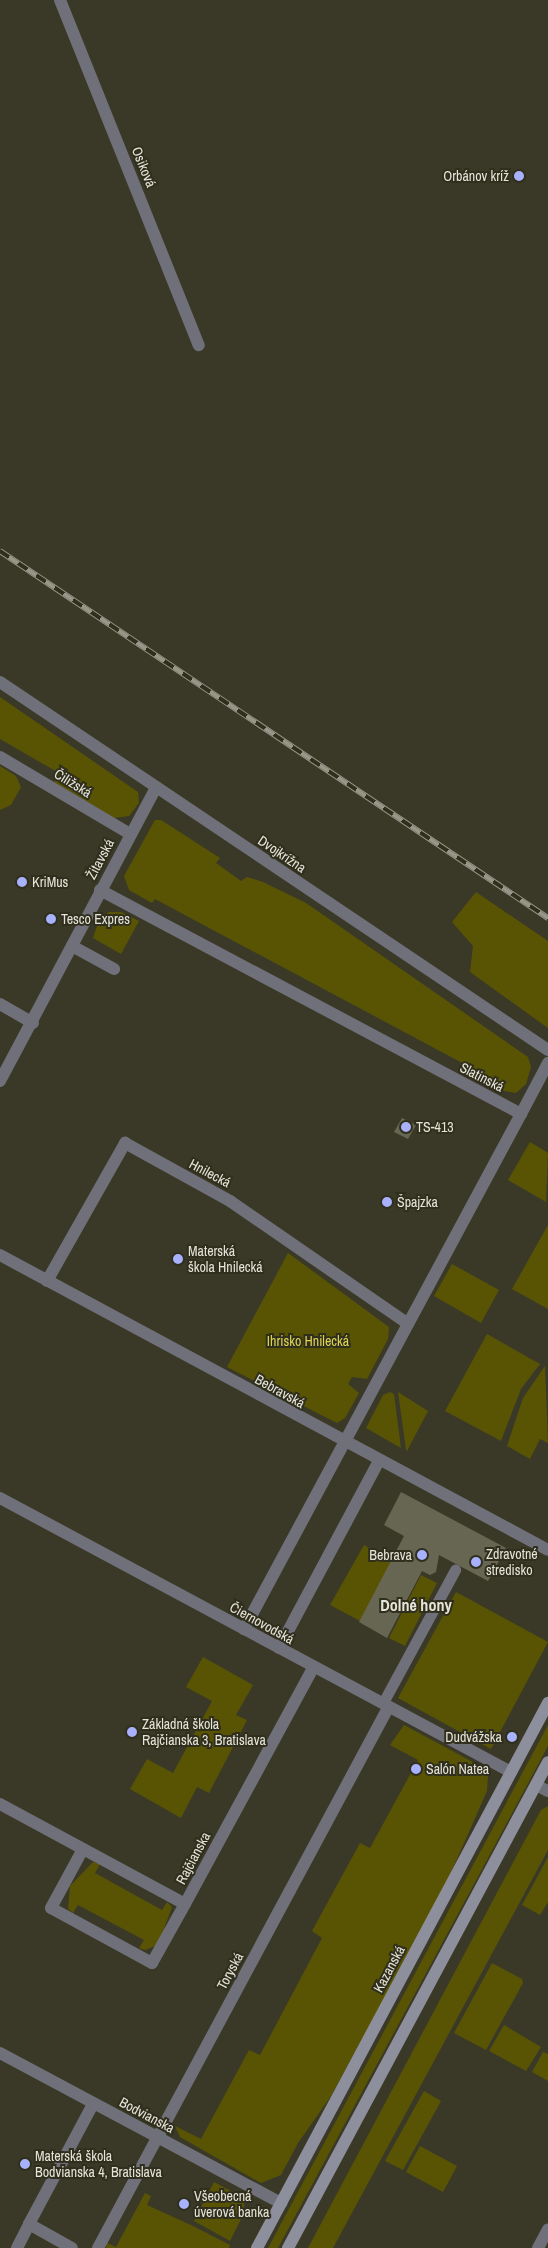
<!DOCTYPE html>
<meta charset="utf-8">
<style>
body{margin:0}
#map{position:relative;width:548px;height:2248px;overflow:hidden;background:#3a3927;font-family:"Archivo Narrow",sans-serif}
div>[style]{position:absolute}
.green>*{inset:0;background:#595404}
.building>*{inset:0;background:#676652}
.pedestrian>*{height:11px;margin:-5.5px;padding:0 5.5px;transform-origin:5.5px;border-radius:5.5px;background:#6f7079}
.minor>*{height:12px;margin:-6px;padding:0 6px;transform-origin:6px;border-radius:6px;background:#6f7079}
.tertiary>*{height:12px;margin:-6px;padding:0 6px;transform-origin:6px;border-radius:6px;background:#6f7079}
.secondary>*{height:12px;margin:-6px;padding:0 6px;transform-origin:6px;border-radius:6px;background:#8d8f9d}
.rail>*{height:5.5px;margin-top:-2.75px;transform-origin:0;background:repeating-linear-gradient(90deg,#302f1d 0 11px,#979688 0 22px);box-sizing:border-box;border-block:1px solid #979688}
.dots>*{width:14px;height:14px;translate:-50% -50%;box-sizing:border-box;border:2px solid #302f1d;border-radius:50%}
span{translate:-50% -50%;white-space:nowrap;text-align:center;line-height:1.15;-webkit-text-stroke:4px #302f1d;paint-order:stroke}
.street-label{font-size:14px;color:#e5e4d9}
.poi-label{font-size:14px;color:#e5e4d9}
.right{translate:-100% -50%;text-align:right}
.left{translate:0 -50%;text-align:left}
.park-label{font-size:14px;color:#dfd552}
.quarter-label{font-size:16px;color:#e5e4d9;font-weight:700}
</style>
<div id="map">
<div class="green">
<i style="clip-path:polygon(0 697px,138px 792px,139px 803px,129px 816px,114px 818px,54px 782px,59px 773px,0 739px)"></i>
<i style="clip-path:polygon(0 766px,16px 776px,21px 787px,11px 805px,0 810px)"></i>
<i style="clip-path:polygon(155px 820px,161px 820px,220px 858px,216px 863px,241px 881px,247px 877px,263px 882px,306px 903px,528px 1057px,531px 1067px,526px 1084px,516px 1093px,493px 1089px,496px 1081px,155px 899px,152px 903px,129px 890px,124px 876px)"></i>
<i style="clip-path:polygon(476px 892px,548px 941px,548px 1028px,470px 972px,473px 946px,452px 922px)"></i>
<i style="clip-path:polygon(109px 912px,121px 912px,139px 921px,121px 954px,93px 938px,99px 920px)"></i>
<i style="clip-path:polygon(530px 1142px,548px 1153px,546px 1202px,508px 1180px)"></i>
<i style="clip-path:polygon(548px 1225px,548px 1309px,512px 1289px)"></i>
<i style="clip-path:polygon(288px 1253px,389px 1327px,388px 1339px,367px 1379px,352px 1377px,348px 1384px,359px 1393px,345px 1418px,337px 1423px,227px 1367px)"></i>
<i style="clip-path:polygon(452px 1264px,499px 1290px,481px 1323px,434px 1296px)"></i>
<i style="clip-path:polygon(487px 1334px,540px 1364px,521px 1389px,501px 1441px,445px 1411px)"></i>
<i style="clip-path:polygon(545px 1366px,548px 1443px,540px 1439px,530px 1459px,507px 1446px,523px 1398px)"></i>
<i style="clip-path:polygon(390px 1392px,394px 1394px,401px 1448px,366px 1428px,383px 1395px)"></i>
<i style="clip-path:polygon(398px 1392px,428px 1411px,407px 1451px,406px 1450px)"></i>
<i style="clip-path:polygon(364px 1545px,392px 1561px,360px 1621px,330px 1605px)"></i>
<i style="clip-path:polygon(421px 1575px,437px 1583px,405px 1646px,389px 1638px)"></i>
<i style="clip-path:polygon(456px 1592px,548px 1642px,491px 1749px,398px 1698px)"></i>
<i style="clip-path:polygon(203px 1657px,253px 1685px,236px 1715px,247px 1720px,209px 1793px,197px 1787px,181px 1818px,130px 1789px,147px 1759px,173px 1773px,212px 1701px,186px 1687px)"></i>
<i style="clip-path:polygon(404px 1725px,484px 1768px,488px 1775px,487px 1791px,442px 1893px,331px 2096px,298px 2143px,281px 2175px,261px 2183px,180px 2137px,175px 2126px,201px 2139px,249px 2050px,260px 2055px,322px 1938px,312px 1931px,360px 1843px,370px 1848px,418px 1760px,390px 1745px)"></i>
<i style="clip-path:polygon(548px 1725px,548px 1746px,487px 1860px,278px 2248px,268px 2248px)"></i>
<i style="clip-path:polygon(548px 1806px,548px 1850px,333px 2248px,308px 2248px,541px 1810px)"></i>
<i style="clip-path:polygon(548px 1857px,548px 1902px,540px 1915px,522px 1905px)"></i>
<i style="clip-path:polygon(93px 1862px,100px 1864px,95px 1873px,162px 1910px,167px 1902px,172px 1907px,158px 1945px,145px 1950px,139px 1948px,144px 1940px,78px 1905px,73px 1913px,68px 1909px,70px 1886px)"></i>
<i style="clip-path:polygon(492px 1963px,522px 1979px,523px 1983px,486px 2050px,454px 2033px)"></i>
<i style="clip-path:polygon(504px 2025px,541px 2047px,526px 2071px,489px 2051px)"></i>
<i style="clip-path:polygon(543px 2052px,548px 2054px,548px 2081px,532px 2072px)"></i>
<i style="clip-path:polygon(424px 2091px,441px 2101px,403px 2170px,385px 2161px)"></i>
<i style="clip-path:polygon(420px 2146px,457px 2166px,443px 2192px,406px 2172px)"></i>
<i style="clip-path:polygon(214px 2182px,244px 2198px,244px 2213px,230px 2241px,194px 2221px)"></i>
<i style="clip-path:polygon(145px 2193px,151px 2196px,147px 2205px,193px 2226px,230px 2245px,229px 2248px,106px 2248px,107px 2243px,116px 2247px)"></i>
</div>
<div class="building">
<i style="clip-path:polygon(402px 1118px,416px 1125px,408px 1139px,394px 1132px)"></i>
<i style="clip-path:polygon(401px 1492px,506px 1548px,488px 1581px,439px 1555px,436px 1572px,430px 1575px,422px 1571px,387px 1638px,359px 1622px,404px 1536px,384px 1525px)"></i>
</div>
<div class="pedestrian">
<i style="left:386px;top:1697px;width:145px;rotate:-61.5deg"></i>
</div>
<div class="minor">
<i style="left:60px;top:0;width:372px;rotate:68.1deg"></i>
<i style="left:0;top:757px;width:151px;rotate:30.6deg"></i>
<i style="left:100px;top:890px;width:477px;rotate:28deg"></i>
<i style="left:521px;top:1114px;width:585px;rotate:118.27deg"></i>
<i style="left:72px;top:946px;width:48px;rotate:28.7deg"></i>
<i style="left:0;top:1004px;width:38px;rotate:30deg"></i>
<i style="left:0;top:1081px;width:333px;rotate:-62deg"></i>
<i style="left:521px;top:1114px;width:58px;rotate:-62.1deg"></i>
<i style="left:0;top:1255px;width:622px;rotate:28.29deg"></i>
<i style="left:47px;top:1281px;width:159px;rotate:-60.5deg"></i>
<i style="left:125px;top:1143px;width:120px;rotate:28.9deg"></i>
<i style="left:230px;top:1201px;width:216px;rotate:34.6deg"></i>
<i style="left:0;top:1498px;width:580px;rotate:28.2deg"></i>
<i style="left:279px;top:1648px;width:212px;rotate:-61.9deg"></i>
<i style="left:536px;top:1785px;width:13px;rotate:27deg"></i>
<i style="left:0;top:1804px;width:210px;rotate:28.4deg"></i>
<i style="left:185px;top:1904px;width:268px;rotate:-61.5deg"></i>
<i style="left:83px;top:1849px;width:67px;rotate:118.5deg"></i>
<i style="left:51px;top:1908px;width:115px;rotate:28.6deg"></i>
<i style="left:152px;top:1963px;width:68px;rotate:-60.8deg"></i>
<i style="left:0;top:2053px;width:319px;rotate:28.1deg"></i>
<i style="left:29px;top:2224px;width:136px;rotate:-61.9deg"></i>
<i style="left:17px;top:2248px;width:27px;rotate:-63deg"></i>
<i style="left:29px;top:2224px;width:49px;rotate:29.2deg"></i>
<i style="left:98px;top:2248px;width:613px;rotate:-61.76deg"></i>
<i style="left:538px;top:2248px;width:21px;rotate:-62deg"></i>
</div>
<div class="tertiary">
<i style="left:0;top:682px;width:660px;rotate:33.88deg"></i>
</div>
<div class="secondary">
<i style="left:257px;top:2248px;width:618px;rotate:-61.9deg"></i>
<i style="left:288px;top:2248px;width:551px;rotate:-61.85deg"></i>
</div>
<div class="rail">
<i style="left:0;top:551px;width:660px;rotate:33.81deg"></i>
</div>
<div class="dots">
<i style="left:519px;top:176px;background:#a7b1fc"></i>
<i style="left:22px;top:882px;background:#a7b1fc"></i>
<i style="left:51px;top:919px;background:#a7b1fc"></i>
<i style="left:406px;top:1127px;background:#a7b1fc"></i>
<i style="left:387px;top:1202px;background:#a7b1fc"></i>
<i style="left:178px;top:1259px;background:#a7b1fc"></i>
<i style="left:422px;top:1555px;background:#a7b1fc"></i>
<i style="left:476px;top:1562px;background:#a7b1fc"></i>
<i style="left:132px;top:1732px;background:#a7b1fc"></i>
<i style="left:512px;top:1737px;background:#a7b1fc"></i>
<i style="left:416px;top:1769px;background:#a7b1fc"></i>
<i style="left:25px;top:2164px;background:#a7b1fc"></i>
<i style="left:184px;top:2204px;background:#a7b1fc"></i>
</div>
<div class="street-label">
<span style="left:144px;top:167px;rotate:68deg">Osiková</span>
<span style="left:73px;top:783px;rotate:32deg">Čiližská</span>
<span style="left:282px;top:854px;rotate:34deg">Dvojkrížna</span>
<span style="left:100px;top:859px;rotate:-62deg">Žitavská</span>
<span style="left:482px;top:1077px;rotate:27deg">Slatinská</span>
<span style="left:210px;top:1173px;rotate:28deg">Hnilecká</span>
<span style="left:280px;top:1391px;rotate:29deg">Bebravská</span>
<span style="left:262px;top:1623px;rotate:29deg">Čiernovodská</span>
<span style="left:193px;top:1858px;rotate:-62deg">Rajčianska</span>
<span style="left:389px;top:1969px;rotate:-62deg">Kazanská</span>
<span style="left:230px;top:1971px;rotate:-62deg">Toryská</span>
<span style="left:147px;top:2115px;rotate:28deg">Bodvianska</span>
</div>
<div class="poi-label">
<span class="right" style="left:509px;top:176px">Orbánov kríž</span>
<span class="left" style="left:32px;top:882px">KriMus</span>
<span class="left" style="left:61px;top:919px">Tesco Expres</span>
<span class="left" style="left:416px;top:1127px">TS-413</span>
<span class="left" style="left:397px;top:1202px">Špajzka</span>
<span class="left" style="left:188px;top:1259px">Materská<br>škola Hnilecká</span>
<span class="left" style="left:486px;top:1562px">Zdravotné<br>stredisko</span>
<span class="right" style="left:412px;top:1555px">Bebrava</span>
<span class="left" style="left:142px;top:1732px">Základná škola<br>Rajčianska 3, Bratislava</span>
<span class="right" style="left:502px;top:1737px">Dudvážska</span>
<span class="left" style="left:426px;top:1769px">Salón Natea</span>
<span class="left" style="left:35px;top:2164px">Materská škola<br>Bodvianska 4, Bratislava</span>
<span class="left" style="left:194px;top:2204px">Všeobecná<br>úverová banka</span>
</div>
<div class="park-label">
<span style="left:308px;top:1341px">Ihrisko Hnilecká</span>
</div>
<div class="quarter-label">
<span style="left:416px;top:1605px">Dolné hony</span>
</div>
</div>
